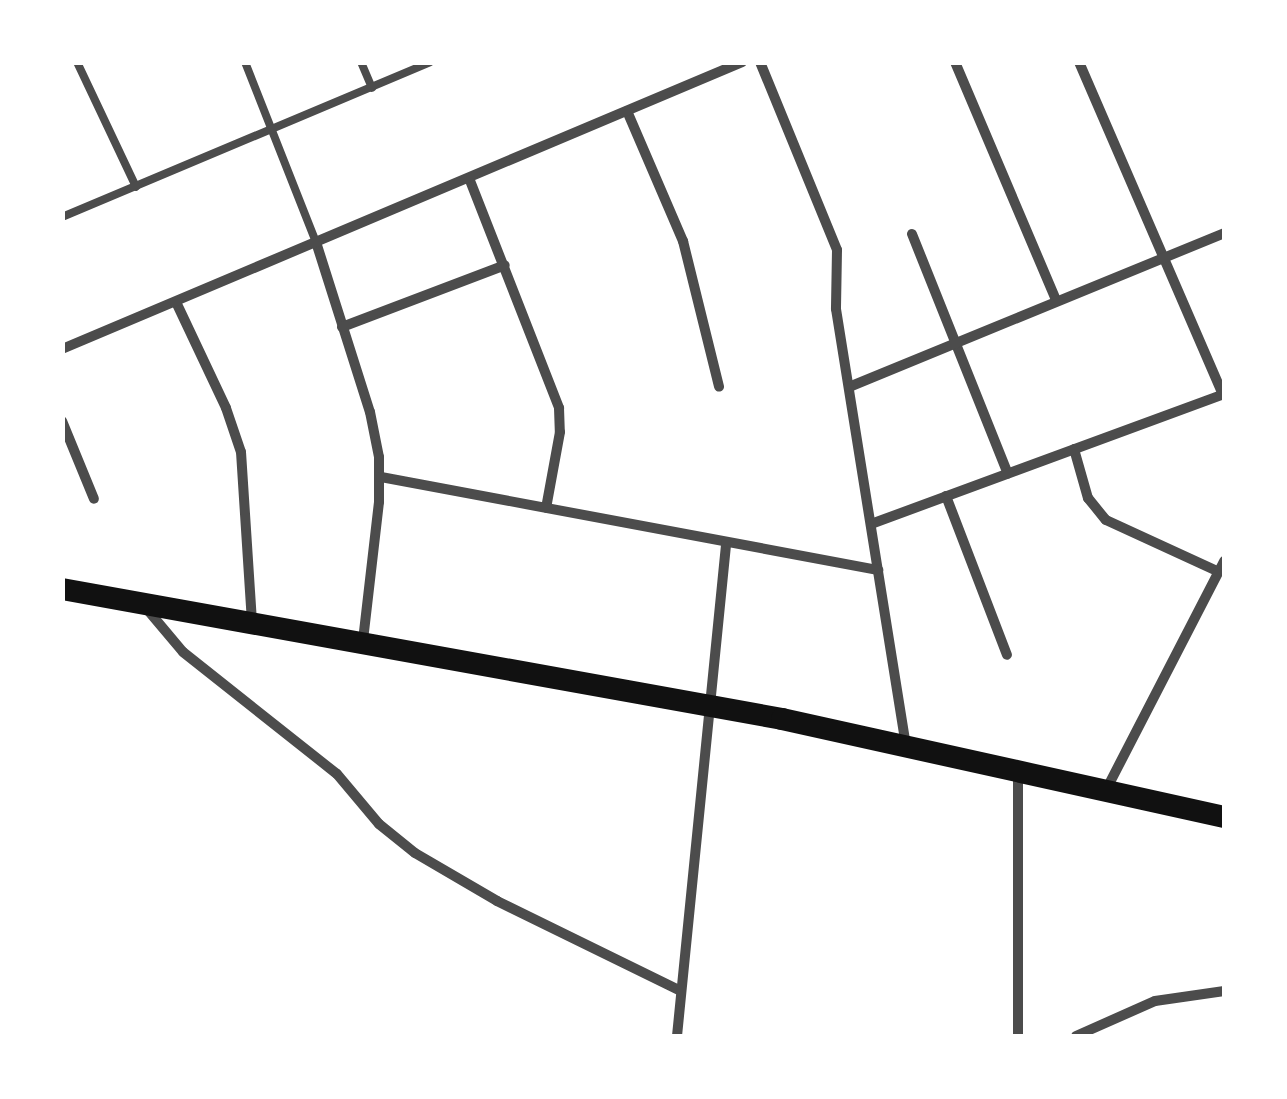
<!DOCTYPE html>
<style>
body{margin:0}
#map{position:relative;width:1287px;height:1099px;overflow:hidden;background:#fff;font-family:"Crimson Pro",serif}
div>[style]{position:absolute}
.service>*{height:8px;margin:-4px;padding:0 4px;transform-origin:4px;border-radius:4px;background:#4c4c4c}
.minor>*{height:10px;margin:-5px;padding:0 5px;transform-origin:5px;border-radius:5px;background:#4c4c4c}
.primary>*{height:22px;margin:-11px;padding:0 11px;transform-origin:11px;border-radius:11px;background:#111}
span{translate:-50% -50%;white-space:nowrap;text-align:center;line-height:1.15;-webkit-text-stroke:10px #fff;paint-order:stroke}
.frame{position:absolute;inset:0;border:65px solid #fff;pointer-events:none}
</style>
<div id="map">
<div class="service">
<i style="left:77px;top:62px;width:138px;rotate:64.7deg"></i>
<i style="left:245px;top:62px;width:193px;rotate:68.5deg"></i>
<i style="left:361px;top:62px;width:28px;rotate:67deg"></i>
<i style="left:62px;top:217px;width:399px;rotate:-22.8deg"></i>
</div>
<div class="minor">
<i style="left:760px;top:62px;width:203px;rotate:67.7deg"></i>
<i style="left:837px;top:250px;width:59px;rotate:91deg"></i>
<i style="left:836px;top:309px;width:442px;rotate:80.9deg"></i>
<i style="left:955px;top:62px;width:259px;rotate:67deg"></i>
<i style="left:1079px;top:62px;width:362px;rotate:66.6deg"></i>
<i style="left:627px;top:111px;width:142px;rotate:66.7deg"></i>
<i style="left:683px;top:241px;width:150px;rotate:76.1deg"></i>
<i style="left:469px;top:178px;width:247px;rotate:68.6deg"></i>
<i style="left:559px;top:408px;width:24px;rotate:88deg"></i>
<i style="left:560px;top:432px;width:77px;rotate:100.4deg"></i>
<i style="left:912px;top:234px;width:258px;rotate:68.2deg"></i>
<i style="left:316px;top:242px;width:178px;rotate:72.4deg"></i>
<i style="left:370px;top:412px;width:46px;rotate:78.7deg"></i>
<i style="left:379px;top:457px;width:45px;rotate:90deg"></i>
<i style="left:379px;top:502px;width:140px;rotate:96.6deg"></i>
<i style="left:176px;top:302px;width:117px;rotate:64.7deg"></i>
<i style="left:226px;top:408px;width:46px;rotate:71.2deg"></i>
<i style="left:241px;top:452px;width:169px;rotate:86.3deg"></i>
<i style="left:342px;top:327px;width:174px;rotate:-20.8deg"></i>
<i style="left:62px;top:349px;width:738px;rotate:-22.88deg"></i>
<i style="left:849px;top:387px;width:405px;rotate:-22.3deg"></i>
<i style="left:62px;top:421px;width:84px;rotate:67.7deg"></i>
<i style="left:1074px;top:449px;width:51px;rotate:74.1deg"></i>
<i style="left:1088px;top:498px;width:28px;rotate:51deg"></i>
<i style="left:1106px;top:520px;width:124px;rotate:24.7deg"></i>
<i style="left:381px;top:477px;width:506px;rotate:10.6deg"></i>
<i style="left:946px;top:496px;width:170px;rotate:69deg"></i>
<i style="left:871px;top:524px;width:376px;rotate:-20.2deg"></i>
<i style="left:146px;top:608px;width:57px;rotate:49.9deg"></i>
<i style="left:183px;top:652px;width:196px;rotate:38.4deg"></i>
<i style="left:337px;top:774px;width:65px;rotate:50deg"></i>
<i style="left:379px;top:824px;width:46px;rotate:38.9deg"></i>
<i style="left:415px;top:853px;width:95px;rotate:30.3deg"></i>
<i style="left:497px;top:901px;width:203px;rotate:26.1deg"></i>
<i style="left:1106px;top:790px;width:258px;rotate:-62.7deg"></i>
<i style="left:677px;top:1036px;width:496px;rotate:-84.3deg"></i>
<i style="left:1018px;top:1036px;width:263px;rotate:-90deg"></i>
<i style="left:1076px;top:1036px;width:86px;rotate:-23.9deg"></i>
<i style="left:1155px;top:1001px;width:70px;rotate:-8.2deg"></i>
</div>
<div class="primary">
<i style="left:62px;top:589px;width:732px;rotate:10.23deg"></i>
<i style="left:782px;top:719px;width:453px;rotate:12.5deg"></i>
</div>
<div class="frame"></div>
</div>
